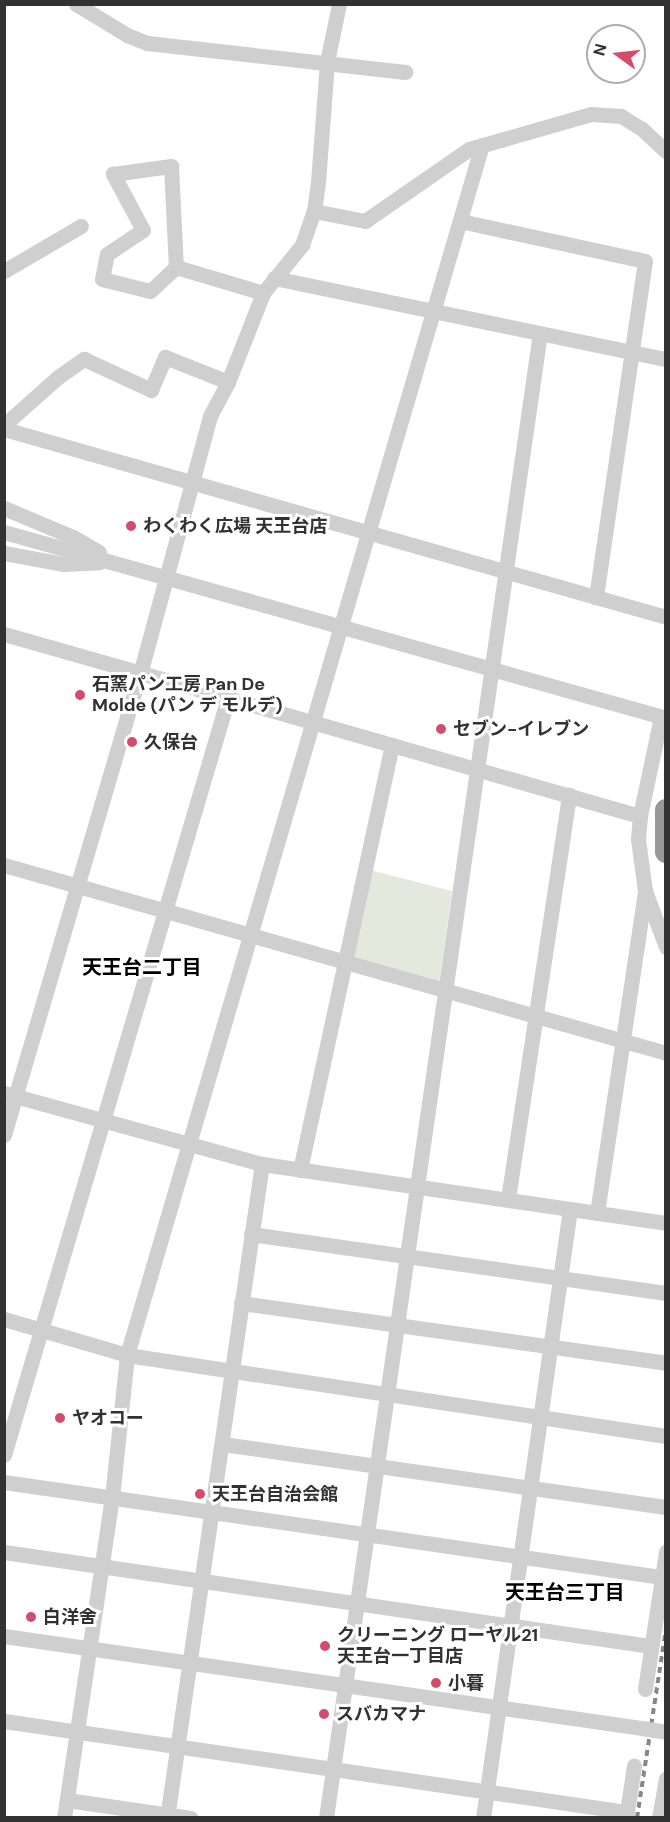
<!DOCTYPE html>
<meta charset="utf-8">
<style>
body{margin:0}
#map{position:relative;width:670px;height:1822px;overflow:hidden;background:#fff;font-family:"DM Sans","Noto Sans JP",sans-serif}
div>[style]{position:absolute}
.green>*{inset:0;background:#e4e8dd}
.minor>*{height:15px;margin:-7.5px;padding:0 7.5px;transform-origin:7.5px;border-radius:7.5px;background:#cfcfcf}
.highway>*{height:22px;margin:-11px;padding:0 11px;transform-origin:11px;border-radius:11px;background:#999}
.rail>*{height:4px;margin-top:-2px;transform-origin:0;background:repeating-linear-gradient(90deg,#878787 0 6px,transparent 0 10.5px)}
.minor-bridge>*{height:15px;margin:-7.5px;padding:0 7.5px;transform-origin:7.5px;border-radius:7.5px;background:#cfcfcf}
.dots>*{width:16px;height:16px;translate:-50% -50%;box-sizing:border-box;border:3px solid #fff;border-radius:50%}
span{translate:-50% -50%;white-space:nowrap;text-align:center;line-height:1.15;-webkit-text-stroke:6px #fff;paint-order:stroke}
.poi-label{font-size:18px;color:#323232;font-weight:700}
.left{translate:0 -50%;text-align:left}
.neighbourhood-label{font-size:20px;color:#000;font-weight:700}
.frame{position:absolute;inset:0;border:6px solid #323232;pointer-events:none}
.north{position:absolute;left:586px;top:24px;width:60px;height:60px;box-sizing:border-box;background:#fff;border:2px solid #adadad;border-radius:50%;rotate:285deg;font-size:16px;font-weight:700;line-height:24px;text-align:center;color:#323232}
.north::after{content:'';display:block;margin:auto;width:21px;height:27px;background:#d24c6c;clip-path:polygon(50% 0,100% 100%,50% 72%,0 100%)}
</style>
<div id="map">
<div class="green">
<i style="clip-path:polygon(370px 870px,452px 891px,439px 983px,350px 957px)"></i>
</div>
<div class="minor">
<i style="left:76px;top:4px;width:60px;rotate:31.3deg"></i>
<i style="left:127px;top:35px;width:22px;rotate:22deg"></i>
<i style="left:147px;top:43px;width:260px;rotate:6.4deg"></i>
<i style="left:314px;top:211px;width:52px;rotate:11.1deg"></i>
<i style="left:365px;top:221px;width:126px;rotate:-34.7deg"></i>
<i style="left:469px;top:149px;width:127px;rotate:-16deg"></i>
<i style="left:591px;top:114px;width:30px;rotate:4deg"></i>
<i style="left:621px;top:116px;width:25px;rotate:32deg"></i>
<i style="left:642px;top:129px;width:33px;rotate:43deg"></i>
<i style="left:460px;top:221px;width:189px;rotate:12.2deg"></i>
<i style="left:645px;top:261px;width:340px;rotate:98.3deg"></i>
<i style="left:176px;top:267px;width:35px;rotate:137deg"></i>
<i style="left:150px;top:291px;width:49px;rotate:-166deg"></i>
<i style="left:102px;top:279px;width:25px;rotate:-79deg"></i>
<i style="left:107px;top:254px;width:43px;rotate:-33.7deg"></i>
<i style="left:143px;top:230px;width:64px;rotate:-118.2deg"></i>
<i style="left:113px;top:174px;width:59px;rotate:-7.9deg"></i>
<i style="left:171px;top:166px;width:101px;rotate:87.2deg"></i>
<i style="left:176px;top:267px;width:91px;rotate:16.6deg"></i>
<i style="left:4px;top:271px;width:89px;rotate:-30.3deg"></i>
<i style="left:274px;top:278px;width:400px;rotate:11.7deg"></i>
<i style="left:4px;top:425px;width:72px;rotate:-41.6deg"></i>
<i style="left:58px;top:377px;width:32px;rotate:-35deg"></i>
<i style="left:84px;top:359px;width:74px;rotate:24.8deg"></i>
<i style="left:151px;top:390px;width:36px;rotate:-67deg"></i>
<i style="left:165px;top:357px;width:68px;rotate:21.6deg"></i>
<i style="left:4px;top:429px;width:688px;rotate:15.85deg"></i>
<i style="left:4px;top:508px;width:75px;rotate:22.8deg"></i>
<i style="left:73px;top:537px;width:30px;rotate:30deg"></i>
<i style="left:4px;top:532px;width:688px;rotate:15.69deg"></i>
<i style="left:4px;top:553px;width:61px;rotate:10.4deg"></i>
<i style="left:64px;top:564px;width:35px;rotate:-3deg"></i>
<i style="left:4px;top:634px;width:233px;rotate:15.9deg"></i>
<i style="left:228px;top:698px;width:789px;rotate:106.48deg"></i>
<i style="left:228px;top:698px;width:429px;rotate:16deg"></i>
<i style="left:661px;top:717px;width:101px;rotate:102deg"></i>
<i style="left:640px;top:816px;width:23px;rotate:95deg"></i>
<i style="left:638px;top:839px;width:52px;rotate:82.3deg"></i>
<i style="left:645px;top:891px;width:60px;rotate:69.4deg"></i>
<i style="left:4px;top:865px;width:688px;rotate:15.85deg"></i>
<i style="left:4px;top:1093px;width:268px;rotate:15.4deg"></i>
<i style="left:262px;top:1164px;width:408px;rotate:8.3deg"></i>
<i style="left:4px;top:1135px;width:481px;rotate:-73.6deg"></i>
<i style="left:140px;top:674px;width:267px;rotate:-74.8deg"></i>
<i style="left:210px;top:416px;width:38px;rotate:-62deg"></i>
<i style="left:228px;top:382px;width:96px;rotate:-68.5deg"></i>
<i style="left:263px;top:293px;width:62px;rotate:-50.9deg"></i>
<i style="left:302px;top:245px;width:36px;rotate:-71deg"></i>
<i style="left:314px;top:211px;width:29px;rotate:-82deg"></i>
<i style="left:318px;top:182px;width:120px;rotate:-85.7deg"></i>
<i style="left:327px;top:62px;width:59px;rotate:-78.3deg"></i>
<i style="left:300px;top:1170px;width:435px;rotate:-77.8deg"></i>
<i style="left:508px;top:1199px;width:409px;rotate:-81.4deg"></i>
<i style="left:597px;top:1213px;width:326px;rotate:-81.5deg"></i>
<i style="left:251px;top:1234px;width:419px;rotate:8.1deg"></i>
<i style="left:241px;top:1303px;width:429px;rotate:8deg"></i>
<i style="left:4px;top:1319px;width:128px;rotate:16.3deg"></i>
<i style="left:127px;top:1355px;width:545px;rotate:8.55deg"></i>
<i style="left:223px;top:1444px;width:447px;rotate:8.1deg"></i>
<i style="left:4px;top:1482px;width:665px;rotate:8.22deg"></i>
<i style="left:4px;top:1552px;width:654px;rotate:8.27deg"></i>
<i style="left:4px;top:1636px;width:645px;rotate:8.21deg"></i>
<i style="left:645px;top:1689px;width:139px;rotate:-81.3deg"></i>
<i style="left:4px;top:1721px;width:630px;rotate:8.31deg"></i>
<i style="left:67px;top:1800px;width:125px;rotate:8.3deg"></i>
<i style="left:64px;top:1818px;width:324px;rotate:-81.5deg"></i>
<i style="left:112px;top:1498px;width:144px;rotate:-84deg"></i>
<i style="left:127px;top:1355px;width:1261px;rotate:-73.65deg"></i>
<i style="left:167px;top:1818px;width:661px;rotate:-81.74deg"></i>
<i style="left:326px;top:1818px;width:1500px;rotate:-81.8deg"></i>
<i style="left:483px;top:1818px;width:615px;rotate:-81.87deg"></i>
<i style="left:626px;top:1818px;width:53px;rotate:-81.3deg"></i>
<i style="left:659px;top:1818px;width:40px;rotate:-80deg"></i>
</div>
<div class="highway">
<i style="left:666px;top:810px;width:42px;rotate:90deg"></i>
</div>
<div class="rail">
<i style="left:637px;top:1818px;width:191px;rotate:-81.3deg"></i>
</div>
<div class="minor-bridge">
<i style="left:642px;top:1728px;width:24px;rotate:9deg"></i>
</div>
<div class="dots">
<i style="left:131px;top:526px;background:#d24c6c"></i>
<i style="left:80px;top:695px;background:#d24c6c"></i>
<i style="left:441px;top:729px;background:#d24c6c"></i>
<i style="left:132px;top:742px;background:#d24c6c"></i>
<i style="left:60px;top:1418px;background:#d24c6c"></i>
<i style="left:200px;top:1494px;background:#d24c6c"></i>
<i style="left:31px;top:1617px;background:#d24c6c"></i>
<i style="left:325px;top:1646px;background:#d24c6c"></i>
<i style="left:436px;top:1683px;background:#d24c6c"></i>
<i style="left:324px;top:1714px;background:#d24c6c"></i>
</div>
<div class="poi-label">
<span class="left" style="left:143px;top:526px">わくわく広場 天王台店</span>
<span class="left" style="left:92px;top:695px">石窯パン工房 Pan De<br>Molde (パン デ モルデ)</span>
<span class="left" style="left:453px;top:729px">セブン-イレブン</span>
<span class="left" style="left:144px;top:742px">久保台</span>
<span class="left" style="left:72px;top:1418px">ヤオコー</span>
<span class="left" style="left:212px;top:1494px">天王台自治会館</span>
<span class="left" style="left:43px;top:1617px">白洋舍</span>
<span class="left" style="left:337px;top:1646px">クリーニング ローヤル21<br>天王台一丁目店</span>
<span class="left" style="left:448px;top:1683px">小暮</span>
<span class="left" style="left:336px;top:1714px">スバカマナ</span>
</div>
<div class="neighbourhood-label">
<span style="left:142px;top:967px">天王台二丁目</span>
<span style="left:565px;top:1592px">天王台三丁目</span>
</div>
<div class="frame"></div>
<div class="north">N</div>
</div>
